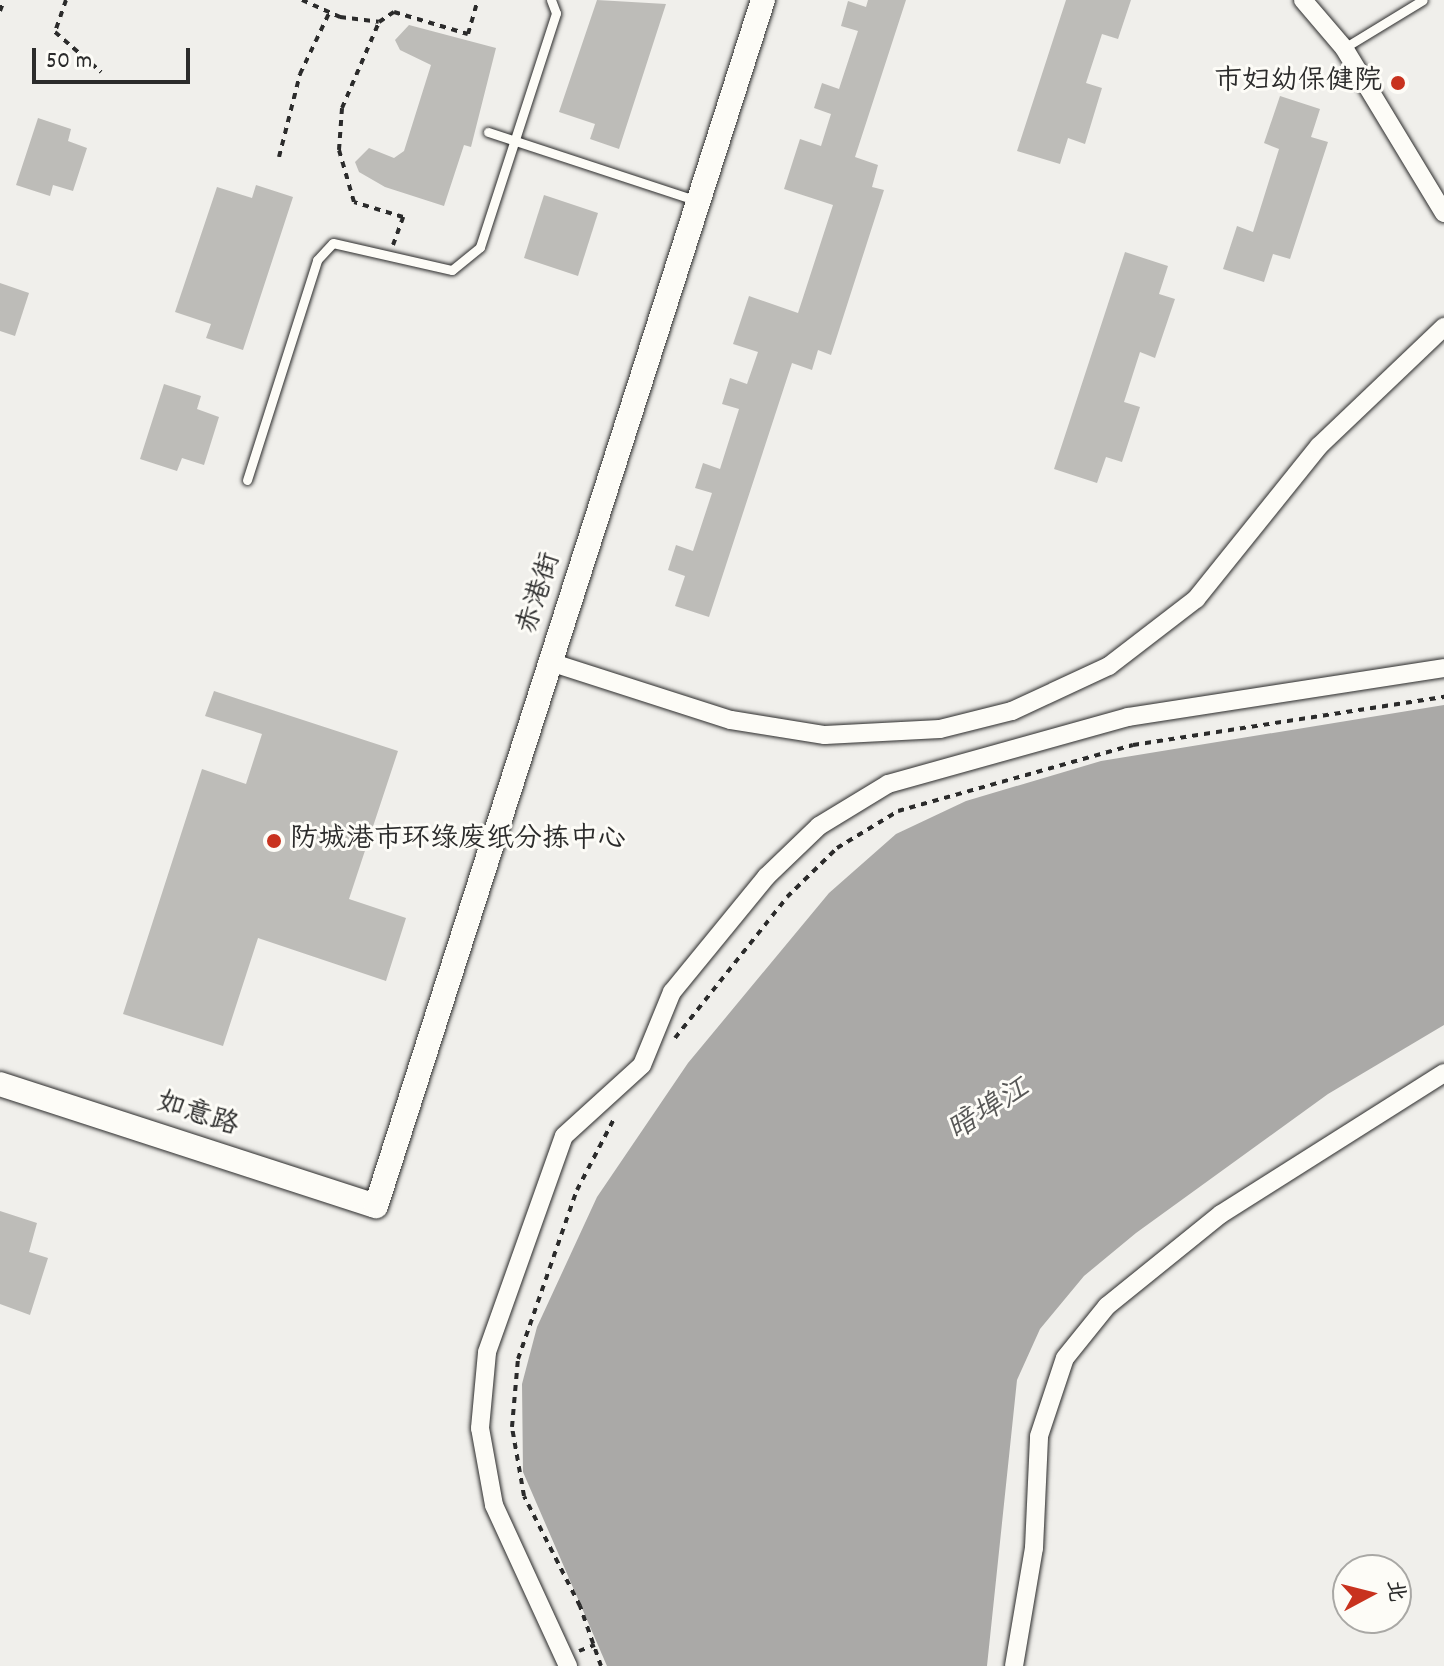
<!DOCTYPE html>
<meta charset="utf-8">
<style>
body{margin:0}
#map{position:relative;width:1444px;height:1666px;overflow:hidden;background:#f0efeb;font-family:Dekko,"LXGW WenKai TC",sans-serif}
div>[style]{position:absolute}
.water>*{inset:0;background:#aaa9a7}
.building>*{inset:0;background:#bdbcb8}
.path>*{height:4px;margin-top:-2px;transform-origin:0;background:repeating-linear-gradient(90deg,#2b2b2b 0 6px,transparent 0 12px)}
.roads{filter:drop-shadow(0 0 2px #2b2b2b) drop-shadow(0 0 2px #2b2b2b)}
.service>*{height:9px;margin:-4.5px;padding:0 4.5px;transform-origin:4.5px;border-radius:4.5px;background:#fdfcf7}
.minor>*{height:18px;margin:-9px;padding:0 9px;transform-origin:9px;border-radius:9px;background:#fdfcf7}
.tertiary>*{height:24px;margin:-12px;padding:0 12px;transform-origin:12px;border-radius:12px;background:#fdfcf7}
.dots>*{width:22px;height:22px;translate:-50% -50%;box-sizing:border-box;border:4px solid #fdfcf7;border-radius:50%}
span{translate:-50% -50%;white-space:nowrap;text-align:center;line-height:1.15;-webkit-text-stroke:6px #fdfcf7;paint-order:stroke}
.poi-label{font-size:28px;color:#2b2b2b}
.right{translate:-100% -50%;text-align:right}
.left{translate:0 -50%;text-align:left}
.street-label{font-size:28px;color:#2b2b2b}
.water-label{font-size:30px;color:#575756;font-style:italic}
.north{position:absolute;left:1332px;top:1554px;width:80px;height:80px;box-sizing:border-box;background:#fdfcf7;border:2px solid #a9a8a5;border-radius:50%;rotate:83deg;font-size:22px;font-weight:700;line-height:32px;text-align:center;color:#2b2b2b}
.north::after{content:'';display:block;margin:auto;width:28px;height:36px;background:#c8321e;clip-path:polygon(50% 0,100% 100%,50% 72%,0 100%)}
.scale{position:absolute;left:32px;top:48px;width:158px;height:36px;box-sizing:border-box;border:4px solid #2b2b2b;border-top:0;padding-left:10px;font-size:24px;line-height:28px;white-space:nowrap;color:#2b2b2b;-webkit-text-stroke:6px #fdfcf7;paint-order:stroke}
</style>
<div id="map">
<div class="water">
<i style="clip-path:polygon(1444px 705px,1444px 1025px,1328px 1094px,1136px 1233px,1084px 1276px,1040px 1329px,1017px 1380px,987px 1666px,607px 1666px,523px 1472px,522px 1384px,537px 1327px,597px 1197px,688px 1063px,829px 893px,896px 834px,966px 801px,1101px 761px)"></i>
</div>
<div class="building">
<i style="clip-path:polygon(597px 0,666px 4px,619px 149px,590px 139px,595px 124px,559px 112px)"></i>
<i style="clip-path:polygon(868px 0,906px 0,855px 157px,878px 165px,872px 187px,884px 190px,831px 355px,818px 350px,812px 370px,792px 363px,709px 617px,675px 606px,685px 576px,668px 570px,676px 545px,693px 551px,712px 493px,695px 488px,703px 463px,720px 469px,739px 409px,722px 404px,730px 378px,747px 384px,758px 352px,733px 344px,749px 296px,798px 313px,833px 205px,784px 189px,800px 139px,821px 146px,831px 114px,814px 108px,822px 83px,839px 89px,858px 31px,841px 26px,848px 1px,866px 7px)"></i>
<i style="clip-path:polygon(1066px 0,1131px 0,1118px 39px,1102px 34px,1086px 83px,1102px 88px,1085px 144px,1068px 138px,1060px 164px,1017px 151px)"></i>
<i style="clip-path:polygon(409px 25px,496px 48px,471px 147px,464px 145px,444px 206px,385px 187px,359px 172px,355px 162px,369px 148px,394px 158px,404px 151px,431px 65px,400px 50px,395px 40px)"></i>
<i style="clip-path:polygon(1280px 96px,1320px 109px,1311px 137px,1328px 142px,1290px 259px,1273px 254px,1264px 282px,1223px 269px,1237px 226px,1253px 232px,1279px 149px,1264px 143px)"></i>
<i style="clip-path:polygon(38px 118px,71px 129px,68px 141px,87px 148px,73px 191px,53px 185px,50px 196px,16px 185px)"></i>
<i style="clip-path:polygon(256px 185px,293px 197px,243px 350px,206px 338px,211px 324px,175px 312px,217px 187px,252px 198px)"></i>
<i style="clip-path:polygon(544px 195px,598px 213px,578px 276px,524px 258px)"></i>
<i style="clip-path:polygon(1125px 252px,1168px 266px,1159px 294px,1175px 299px,1155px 358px,1140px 352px,1124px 402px,1140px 407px,1122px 462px,1106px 457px,1097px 483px,1054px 469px)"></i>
<i style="clip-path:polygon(0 283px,29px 293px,15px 336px,0 331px)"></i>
<i style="clip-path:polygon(164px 384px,201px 396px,197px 409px,219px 417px,204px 465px,182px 458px,177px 471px,140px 459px)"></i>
<i style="clip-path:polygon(214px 691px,398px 751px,349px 899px,406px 918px,386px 981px,258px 938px,223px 1046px,123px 1014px,202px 769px,246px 784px,262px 734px,205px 716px)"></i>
<i style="clip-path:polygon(0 1211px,37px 1223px,29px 1252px,48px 1258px,30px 1315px,0 1304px)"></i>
</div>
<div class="path">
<i style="left:66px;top:0;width:34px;rotate:109deg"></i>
<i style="left:55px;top:32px;width:61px;rotate:41deg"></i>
<i style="left:302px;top:0;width:42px;rotate:24.1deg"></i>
<i style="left:340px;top:17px;width:39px;rotate:7deg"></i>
<i style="left:0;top:11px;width:12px;rotate:-70deg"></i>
<i style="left:279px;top:157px;width:86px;rotate:-75.8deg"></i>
<i style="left:300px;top:74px;width:70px;rotate:-64.5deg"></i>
<i style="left:393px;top:245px;width:30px;rotate:-70deg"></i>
<i style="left:403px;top:217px;width:51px;rotate:-163deg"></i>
<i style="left:354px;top:202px;width:54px;rotate:-106.1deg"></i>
<i style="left:339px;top:150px;width:42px;rotate:-85.9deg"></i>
<i style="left:342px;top:108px;width:94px;rotate:-66.7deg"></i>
<i style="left:379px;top:22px;width:18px;rotate:-34deg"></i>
<i style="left:394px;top:12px;width:77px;rotate:16.6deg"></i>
<i style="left:468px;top:34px;width:35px;rotate:-74deg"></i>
<i style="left:675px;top:1038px;width:180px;rotate:-51.5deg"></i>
<i style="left:787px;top:897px;width:70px;rotate:-44.4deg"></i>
<i style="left:837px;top:848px;width:71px;rotate:-31.2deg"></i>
<i style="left:898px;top:811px;width:244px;rotate:-15.7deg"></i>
<i style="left:1133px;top:745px;width:315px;rotate:-8.8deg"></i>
<i style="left:579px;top:1651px;width:17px;rotate:-21deg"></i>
<i style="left:601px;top:1666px;width:64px;rotate:-109.3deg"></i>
<i style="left:580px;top:1606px;width:123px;rotate:-117deg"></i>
<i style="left:524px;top:1496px;width:70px;rotate:-99.9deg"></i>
<i style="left:512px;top:1427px;width:68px;rotate:-85deg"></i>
<i style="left:518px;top:1359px;width:179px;rotate:-70.8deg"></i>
<i style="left:577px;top:1190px;width:80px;rotate:-62.5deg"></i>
</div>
<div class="roads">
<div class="service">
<i style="left:1344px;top:48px;width:92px;rotate:-31.3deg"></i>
<i style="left:488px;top:132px;width:218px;rotate:18.2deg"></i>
<i style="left:247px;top:480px;width:231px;rotate:-72.3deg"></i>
<i style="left:317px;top:260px;width:23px;rotate:-47deg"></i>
<i style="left:333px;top:243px;width:122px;rotate:12.8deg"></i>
<i style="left:452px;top:270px;width:36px;rotate:-39deg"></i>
<i style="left:480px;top:247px;width:246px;rotate:-72deg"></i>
<i style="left:556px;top:13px;width:14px;rotate:-111deg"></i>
</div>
<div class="minor">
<i style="left:1303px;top:0;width:63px;rotate:49.5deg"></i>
<i style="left:1344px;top:48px;width:193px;rotate:58.8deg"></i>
<i style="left:550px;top:662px;width:190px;rotate:17.8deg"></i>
<i style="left:731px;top:720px;width:95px;rotate:9.1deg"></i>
<i style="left:825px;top:735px;width:115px;rotate:-3deg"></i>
<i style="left:940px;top:729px;width:74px;rotate:-14deg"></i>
<i style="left:1012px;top:711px;width:107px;rotate:-24.9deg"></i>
<i style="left:1109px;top:666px;width:110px;rotate:-37.6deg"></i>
<i style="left:1196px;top:599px;width:196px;rotate:-51.2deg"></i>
<i style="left:1319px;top:446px;width:173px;rotate:-43.6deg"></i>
<i style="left:568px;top:1666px;width:177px;rotate:-114.7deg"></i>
<i style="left:494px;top:1505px;width:78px;rotate:-100.3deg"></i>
<i style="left:480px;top:1428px;width:76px;rotate:-84.7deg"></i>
<i style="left:487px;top:1352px;width:229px;rotate:-70.4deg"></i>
<i style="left:564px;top:1136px;width:105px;rotate:-42.3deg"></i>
<i style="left:642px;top:1065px;width:79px;rotate:-67.7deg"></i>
<i style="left:672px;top:992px;width:149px;rotate:-50.7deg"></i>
<i style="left:766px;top:877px;width:74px;rotate:-43.9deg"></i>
<i style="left:819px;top:826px;width:81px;rotate:-31.3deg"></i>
<i style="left:888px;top:784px;width:249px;rotate:-15.6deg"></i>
<i style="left:1128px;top:717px;width:320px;rotate:-8.8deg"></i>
<i style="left:1014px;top:1666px;width:120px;rotate:-80.4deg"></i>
<i style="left:1034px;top:1548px;width:112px;rotate:-87.4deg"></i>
<i style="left:1039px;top:1436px;width:82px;rotate:-71.6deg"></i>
<i style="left:1065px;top:1358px;width:67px;rotate:-51.1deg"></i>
<i style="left:1107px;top:1306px;width:146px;rotate:-38.9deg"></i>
<i style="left:1221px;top:1214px;width:264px;rotate:-32.3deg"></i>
</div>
<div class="tertiary">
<i style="left:0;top:1084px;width:395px;rotate:18deg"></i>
<i style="left:376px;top:1206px;width:1267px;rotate:-72.21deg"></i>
</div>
</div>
<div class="dots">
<i style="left:1398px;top:83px;background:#c8321e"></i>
<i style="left:274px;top:841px;background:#c8321e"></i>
</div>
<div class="poi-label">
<span class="right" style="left:1382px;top:83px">巿妇幼保健院</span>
<span class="left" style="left:290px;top:841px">防城港市环绿废纸分拣中心</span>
</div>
<div class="street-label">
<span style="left:541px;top:594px;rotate:-72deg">赤港街</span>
<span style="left:197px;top:1116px;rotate:18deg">如意路</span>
</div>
<div class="water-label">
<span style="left:990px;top:1112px;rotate:-32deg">暗埠江</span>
</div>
<div class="north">北</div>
<div class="scale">50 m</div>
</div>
